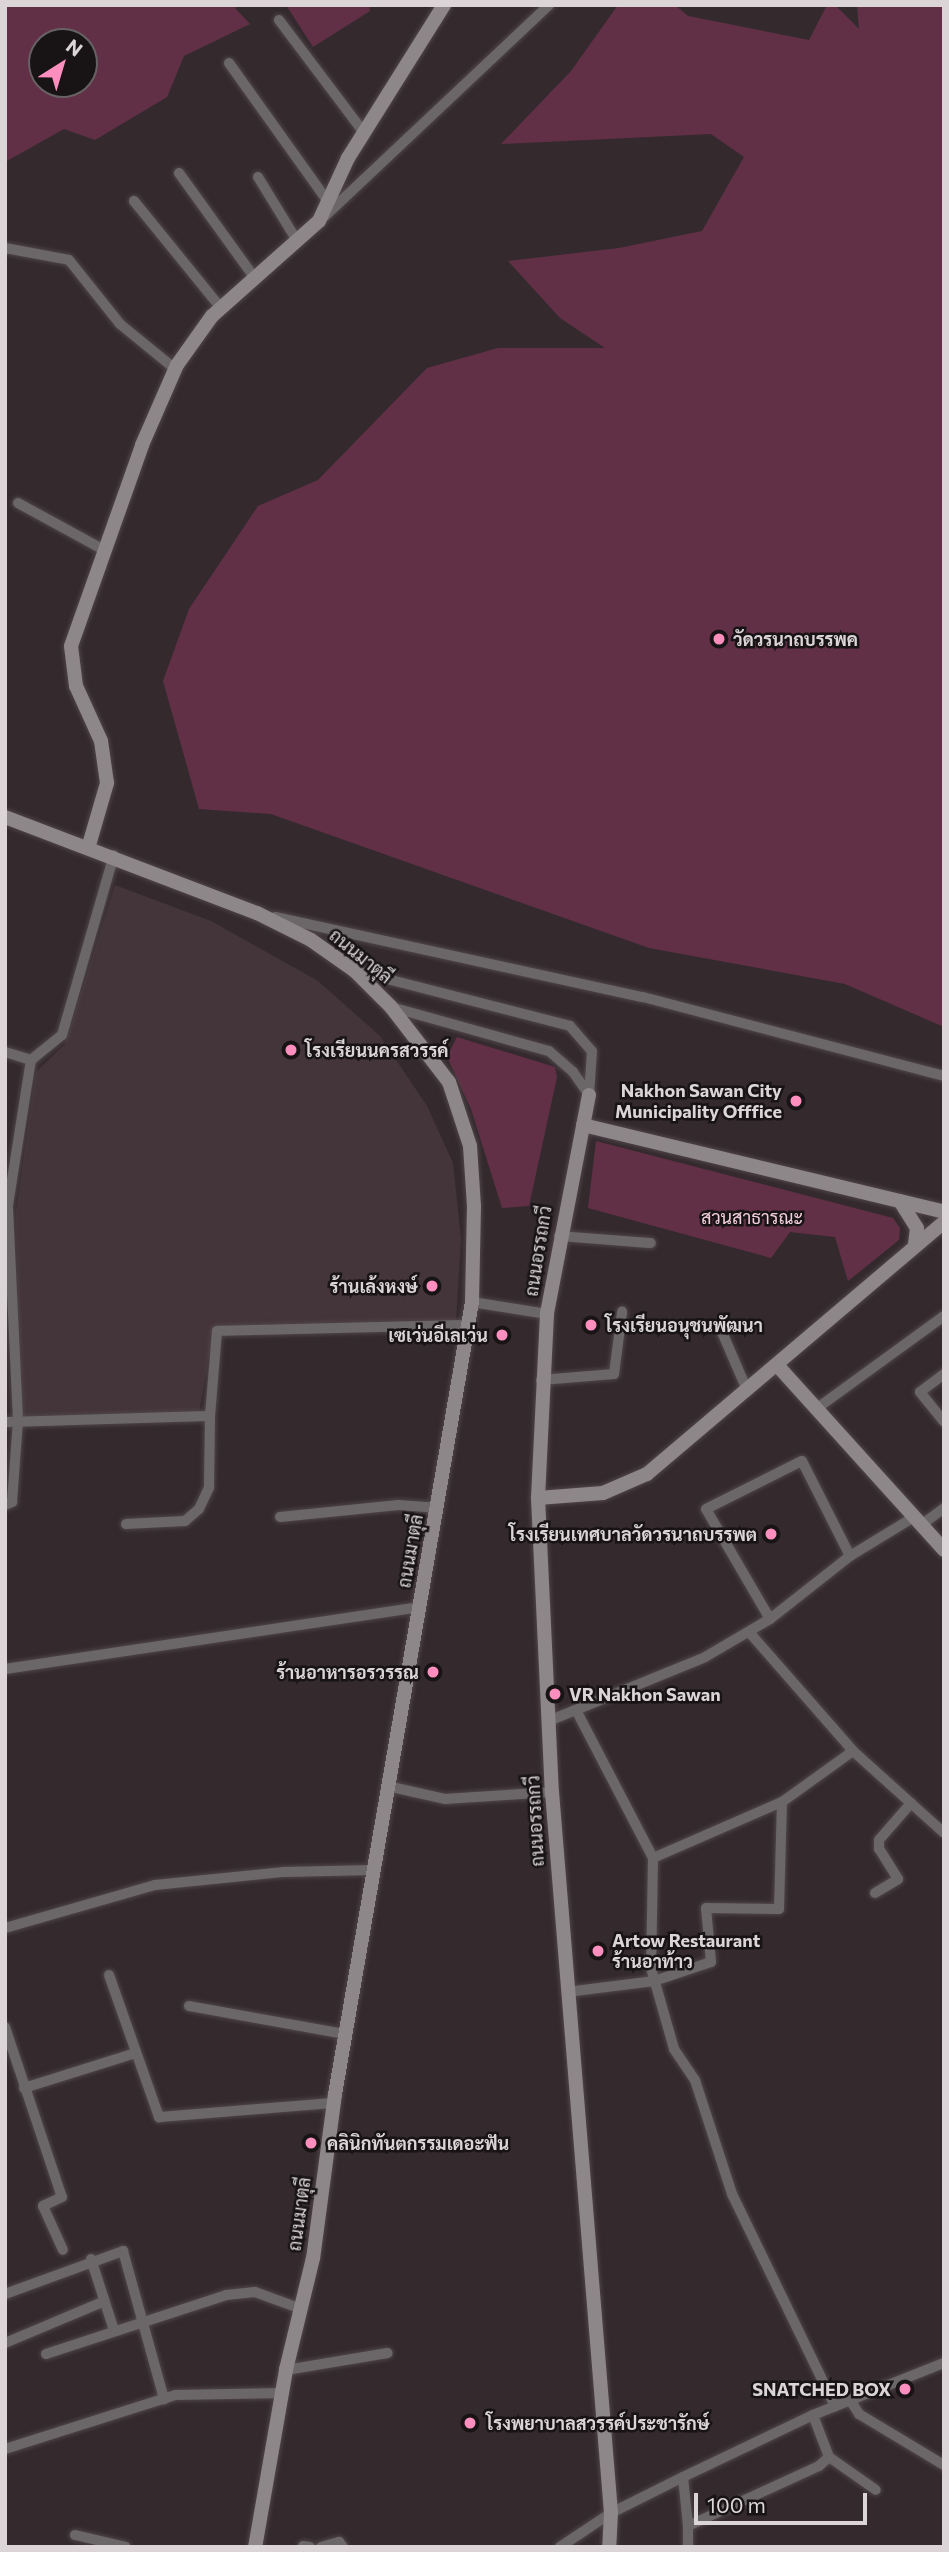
<!DOCTYPE html>
<meta charset="utf-8">
<style>
body{margin:0}
#map{position:relative;width:949px;height:2552px;overflow:hidden;background:#342a2e;font-family:Commissioner,Sarabun,sans-serif}
div>[style]{position:absolute}
.built>*{inset:0;background:#44353a}
.green>*{inset:0;background:#623046}
.roads{filter:drop-shadow(0 0 2px #4f4549) drop-shadow(0 0 2px #4f4549)}
.street>*{height:10px;margin:-5px;padding:0 5px;transform-origin:5px;border-radius:5px;background:#6b6768}
.secondary>*{height:14px;margin:-7px;padding:0 7px;transform-origin:7px;border-radius:7px;background:#8e8789}
.dots>*{width:19px;height:19px;translate:-50% -50%;box-sizing:border-box;border:4px solid #181416;border-radius:50%}
span{translate:-50% -50%;white-space:nowrap;text-align:center;line-height:1.15;-webkit-text-stroke:5px #181416;paint-order:stroke}
.poi-label{font-size:18px;color:#dbd5d7;font-weight:700}
.left{translate:0 -50%;text-align:left}
.right{translate:-100% -50%;text-align:right}
.street-label{font-size:18px;color:#dbd5d7}
.park-label{font-size:18px;color:#f4cedc}
.frame{position:absolute;inset:0;border:7px solid #dbd5d7;pointer-events:none}
.north{position:absolute;left:28px;top:28px;width:70px;height:70px;box-sizing:border-box;background:#181416;border:2px solid #666163;border-radius:50%;rotate:37deg;font-size:19px;font-weight:700;line-height:28px;text-align:center;color:#dbd5d7}
.north::after{content:'';display:block;margin:auto;width:24px;height:32px;background:#fe8ebd;clip-path:polygon(50% 0,100% 100%,50% 72%,0 100%)}
.scale{position:absolute;left:694px;top:2493px;width:173px;height:32px;box-sizing:border-box;border:4px solid #dbd5d7;border-top:0;padding-left:9px;font-size:21px;line-height:24px;white-space:nowrap;color:#dbd5d7;-webkit-text-stroke:5px #181416;paint-order:stroke}
</style>
<div id="map">
<div class="built">
<i style="clip-path:polygon(115px 885px,211px 921px,318px 981px,380px 1036px,427px 1106px,453px 1163px,461px 1239px,456px 1321px,214px 1328px,199px 1412px,20px 1417px,16px 1211px,36px 1072px,65px 1044px)"></i>
</div>
<div class="green">
<i style="clip-path:polygon(evenodd,5px 5px,238px 5px,235px 8px,250px 24px,184px 56px,167px 97px,95px 140px,64px 129px,5px 162px,5px 5px,42px 42px,84px 42px,84px 84px,42px 84px,42px 42px)"></i>
<i style="clip-path:polygon(286px 5px,369px 5px,370px 11px,313px 47px)"></i>
<i style="clip-path:polygon(618px 5px,675px 5px,688px 16px,809px 40px,827px 5px,835px 5px,859px 29px,857px 5px,944px 5px,944px 1027px,845px 984px,649px 948px,271px 814px,199px 809px,163px 681px,189px 609px,258px 506px,318px 480px,427px 368px,498px 348px,605px 348px,560px 318px,508px 261px,619px 248px,702px 231px,744px 157px,711px 134px,501px 144px,571px 71px)"></i>
<i style="clip-path:polygon(457px 1037px,555px 1067px,557px 1077px,529px 1206px,502px 1208px,471px 1109px,447px 1057px)"></i>
<i style="clip-path:polygon(596px 1141px,893px 1218px,900px 1228px,899px 1240px,848px 1281px,835px 1237px,790px 1232px,771px 1258px,588px 1208px)"></i>
</div>
<div class="roads">
<div class="street">
<i style="left:279px;top:20px;width:141px;rotate:53deg"></i>
<i style="left:229px;top:63px;width:171px;rotate:54.5deg"></i>
<i style="left:179px;top:173px;width:128px;rotate:54.2deg"></i>
<i style="left:258px;top:177px;width:73px;rotate:58.5deg"></i>
<i style="left:134px;top:201px;width:138px;rotate:50.9deg"></i>
<i style="left:325px;top:216px;width:308px;rotate:-43.3deg"></i>
<i style="left:5px;top:248px;width:65px;rotate:10.6deg"></i>
<i style="left:69px;top:260px;width:82px;rotate:51.4deg"></i>
<i style="left:120px;top:324px;width:71px;rotate:39.3deg"></i>
<i style="left:18px;top:503px;width:98px;rotate:28.7deg"></i>
<i style="left:275px;top:917px;width:377px;rotate:12.3deg"></i>
<i style="left:643px;top:997px;width:311px;rotate:14.7deg"></i>
<i style="left:356px;top:971px;width:221px;rotate:14.4deg"></i>
<i style="left:570px;top:1026px;width:33px;rotate:49deg"></i>
<i style="left:592px;top:1051px;width:44px;rotate:93.9deg"></i>
<i style="left:391px;top:1007px;width:164px;rotate:15.6deg"></i>
<i style="left:549px;top:1051px;width:32px;rotate:41deg"></i>
<i style="left:573px;top:1072px;width:28px;rotate:55deg"></i>
<i style="left:5px;top:1052px;width:27px;rotate:17deg"></i>
<i style="left:559px;top:1236px;width:92px;rotate:4.4deg"></i>
<i style="left:472px;top:1302px;width:76px;rotate:9.1deg"></i>
<i style="left:719px;top:1325px;width:71px;rotate:66.7deg"></i>
<i style="left:944px;top:1374px;width:30px;rotate:143deg"></i>
<i style="left:920px;top:1392px;width:38px;rotate:51deg"></i>
<i style="left:541px;top:1380px;width:73px;rotate:-4.7deg"></i>
<i style="left:614px;top:1374px;width:63px;rotate:-82.6deg"></i>
<i style="left:816px;top:1409px;width:158px;rotate:-36deg"></i>
<i style="left:5px;top:1422px;width:205px;rotate:-1.7deg"></i>
<i style="left:210px;top:1416px;width:85px;rotate:-85.3deg"></i>
<i style="left:217px;top:1331px;width:251px;rotate:-1.4deg"></i>
<i style="left:5px;top:1505px;width:8px;rotate:-23deg"></i>
<i style="left:12px;top:1502px;width:82px;rotate:-85.8deg"></i>
<i style="left:18px;top:1420px;width:215px;rotate:-92.7deg"></i>
<i style="left:8px;top:1205px;width:147px;rotate:-81deg"></i>
<i style="left:31px;top:1060px;width:40px;rotate:-39deg"></i>
<i style="left:62px;top:1035px;width:187px;rotate:-73.9deg"></i>
<i style="left:280px;top:1517px;width:119px;rotate:-5.8deg"></i>
<i style="left:398px;top:1505px;width:39px;rotate:4deg"></i>
<i style="left:126px;top:1524px;width:59px;rotate:-2.9deg"></i>
<i style="left:185px;top:1521px;width:18px;rotate:-41deg"></i>
<i style="left:199px;top:1509px;width:23px;rotate:-65deg"></i>
<i style="left:209px;top:1488px;width:72px;rotate:-89.2deg"></i>
<i style="left:921px;top:1525px;width:29px;rotate:-36deg"></i>
<i style="left:770px;top:1619px;width:127px;rotate:-120.2deg"></i>
<i style="left:706px;top:1509px;width:107px;rotate:-26.6deg"></i>
<i style="left:802px;top:1461px;width:106px;rotate:63.2deg"></i>
<i style="left:749px;top:1632px;width:158px;rotate:48.8deg"></i>
<i style="left:853px;top:1751px;width:122px;rotate:42deg"></i>
<i style="left:5px;top:1669px;width:420px;rotate:-8.5deg"></i>
<i style="left:576px;top:1710px;width:167px;rotate:62.5deg"></i>
<i style="left:653px;top:1858px;width:110px;rotate:91deg"></i>
<i style="left:651px;top:1968px;width:84px;rotate:74.1deg"></i>
<i style="left:674px;top:2049px;width:37px;rotate:56deg"></i>
<i style="left:695px;top:2080px;width:120px;rotate:72deg"></i>
<i style="left:732px;top:2194px;width:236px;rotate:64.1deg"></i>
<i style="left:551px;top:1720px;width:166px;rotate:-22.2deg"></i>
<i style="left:705px;top:1657px;width:75px;rotate:-30.3deg"></i>
<i style="left:770px;top:1619px;width:102px;rotate:-38.2deg"></i>
<i style="left:850px;top:1556px;width:75px;rotate:-31.4deg"></i>
<i style="left:387px;top:1786px;width:59px;rotate:12.6deg"></i>
<i style="left:445px;top:1799px;width:107px;rotate:-3.7deg"></i>
<i style="left:653px;top:1858px;width:141px;rotate:-23.5deg"></i>
<i style="left:875px;top:1893px;width:27px;rotate:-31deg"></i>
<i style="left:898px;top:1879px;width:36px;rotate:-122deg"></i>
<i style="left:879px;top:1849px;width:9px;rotate:-90deg"></i>
<i style="left:879px;top:1840px;width:49px;rotate:-49.1deg"></i>
<i style="left:5px;top:1928px;width:156px;rotate:-16deg"></i>
<i style="left:155px;top:1885px;width:130px;rotate:-5.8deg"></i>
<i style="left:284px;top:1872px;width:90px;rotate:-1.3deg"></i>
<i style="left:109px;top:1975px;width:151px;rotate:70.6deg"></i>
<i style="left:159px;top:2117px;width:175px;rotate:-4.6deg"></i>
<i style="left:567px;top:1992px;width:88px;rotate:-7.2deg"></i>
<i style="left:654px;top:1981px;width:60px;rotate:-18.4deg"></i>
<i style="left:711px;top:1962px;width:54px;rotate:-95.3deg"></i>
<i style="left:706px;top:1908px;width:73px;rotate:0.8deg"></i>
<i style="left:779px;top:1909px;width:107px;rotate:-88.4deg"></i>
<i style="left:782px;top:1802px;width:87px;rotate:-35.7deg"></i>
<i style="left:189px;top:2006px;width:158px;rotate:10.2deg"></i>
<i style="left:5px;top:2027px;width:179px;rotate:71.5deg"></i>
<i style="left:62px;top:2197px;width:21px;rotate:155deg"></i>
<i style="left:43px;top:2206px;width:48px;rotate:65.6deg"></i>
<i style="left:24px;top:2088px;width:117px;rotate:-17.4deg"></i>
<i style="left:91px;top:2259px;width:75px;rotate:72.1deg"></i>
<i style="left:5px;top:2294px;width:126px;rotate:-20deg"></i>
<i style="left:123px;top:2251px;width:154px;rotate:74.5deg"></i>
<i style="left:5px;top:2343px;width:108px;rotate:-22.8deg"></i>
<i style="left:46px;top:2354px;width:189px;rotate:-18.1deg"></i>
<i style="left:226px;top:2295px;width:29px;rotate:-6deg"></i>
<i style="left:255px;top:2292px;width:47px;rotate:20deg"></i>
<i style="left:286px;top:2370px;width:103px;rotate:-9.5deg"></i>
<i style="left:850px;top:2400px;width:17px;rotate:57deg"></i>
<i style="left:859px;top:2414px;width:99px;rotate:31deg"></i>
<i style="left:5px;top:2449px;width:178px;rotate:-17.6deg"></i>
<i style="left:175px;top:2395px;width:109px;rotate:-1.1deg"></i>
<i style="left:829px;top:2457px;width:57px;rotate:35.1deg"></i>
<i style="left:683px;top:2477px;width:49px;rotate:84.2deg"></i>
<i style="left:75px;top:2535px;width:52px;rotate:13.2deg"></i>
<i style="left:303px;top:2546px;width:7px;rotate:8deg"></i>
<i style="left:321px;top:2547px;width:19px;rotate:-16deg"></i>
<i style="left:339px;top:2542px;width:6px;rotate:51deg"></i>
<i style="left:560px;top:2547px;width:61px;rotate:-33.7deg"></i>
<i style="left:611px;top:2513px;width:80px;rotate:-26.6deg"></i>
<i style="left:683px;top:2477px;width:144px;rotate:-25.5deg"></i>
<i style="left:813px;top:2415px;width:141px;rotate:-21.7deg"></i>
<i style="left:688px;top:2547px;width:21px;rotate:-90deg"></i>
<i style="left:688px;top:2526px;width:144px;rotate:-24.6deg"></i>
<i style="left:819px;top:2466px;width:13px;rotate:-42deg"></i>
<i style="left:829px;top:2457px;width:45px;rotate:-110.9deg"></i>
</div>
<div class="secondary">
<i style="left:5px;top:817px;width:270px;rotate:20.9deg"></i>
<i style="left:257px;top:913px;width:60px;rotate:26.6deg"></i>
<i style="left:311px;top:940px;width:54px;rotate:35.2deg"></i>
<i style="left:355px;top:971px;width:51px;rotate:45deg"></i>
<i style="left:391px;top:1007px;width:95px;rotate:52.3deg"></i>
<i style="left:449px;top:1082px;width:67px;rotate:71.8deg"></i>
<i style="left:470px;top:1146px;width:60px;rotate:86.2deg"></i>
<i style="left:474px;top:1206px;width:96px;rotate:91.2deg"></i>
<i style="left:472px;top:1302px;width:804px;rotate:99.81deg"></i>
<i style="left:335px;top:2094px;width:165px;rotate:97.6deg"></i>
<i style="left:313px;top:2258px;width:115px;rotate:103.6deg"></i>
<i style="left:286px;top:2370px;width:180px;rotate:99.9deg"></i>
<i style="left:89px;top:845px;width:65px;rotate:-73.8deg"></i>
<i style="left:107px;top:783px;width:42px;rotate:-98.1deg"></i>
<i style="left:101px;top:741px;width:60px;rotate:-114.4deg"></i>
<i style="left:76px;top:686px;width:40px;rotate:-97.1deg"></i>
<i style="left:71px;top:646px;width:213px;rotate:-70.5deg"></i>
<i style="left:142px;top:445px;width:87px;rotate:-66.4deg"></i>
<i style="left:177px;top:365px;width:60px;rotate:-54.5deg"></i>
<i style="left:212px;top:316px;width:143px;rotate:-41.6deg"></i>
<i style="left:319px;top:221px;width:69px;rotate:-65.3deg"></i>
<i style="left:348px;top:158px;width:181px;rotate:-57.9deg"></i>
<i style="left:589px;top:1095px;width:223px;rotate:100.9deg"></i>
<i style="left:547px;top:1314px;width:184px;rotate:92.8deg"></i>
<i style="left:538px;top:1498px;width:294px;rotate:87.3deg"></i>
<i style="left:552px;top:1792px;width:723px;rotate:85.32deg"></i>
<i style="left:611px;top:2513px;width:34px;rotate:93deg"></i>
<i style="left:583px;top:1125px;width:371px;rotate:13.5deg"></i>
<i style="left:900px;top:1201px;width:32px;rotate:58deg"></i>
<i style="left:917px;top:1228px;width:16px;rotate:97deg"></i>
<i style="left:777px;top:1365px;width:249px;rotate:47.9deg"></i>
<i style="left:538px;top:1498px;width:65px;rotate:-4.4deg"></i>
<i style="left:603px;top:1493px;width:48px;rotate:-23.4deg"></i>
<i style="left:647px;top:1474px;width:390px;rotate:-40.3deg"></i>
</div>
</div>
<div class="dots">
<i style="left:719px;top:639px;background:#fe8ebd"></i>
<i style="left:291px;top:1050px;background:#fe8ebd"></i>
<i style="left:796px;top:1101px;background:#fe8ebd"></i>
<i style="left:432px;top:1286px;background:#fe8ebd"></i>
<i style="left:591px;top:1325px;background:#fe8ebd"></i>
<i style="left:502px;top:1335px;background:#fe8ebd"></i>
<i style="left:771px;top:1534px;background:#fe8ebd"></i>
<i style="left:433px;top:1672px;background:#fe8ebd"></i>
<i style="left:555px;top:1694px;background:#fe8ebd"></i>
<i style="left:598px;top:1951px;background:#fe8ebd"></i>
<i style="left:311px;top:2143px;background:#fe8ebd"></i>
<i style="left:905px;top:2389px;background:#fe8ebd"></i>
<i style="left:470px;top:2423px;background:#fe8ebd"></i>
</div>
<div class="poi-label">
<span class="left" style="left:733px;top:639px">วัดวรนาถบรรพค</span>
<span class="left" style="left:305px;top:1050px">โรงเรียนนครสวรรค์</span>
<span class="right" style="left:782px;top:1101px">Nakhon Sawan City<br>Municipality Offfice</span>
<span class="right" style="left:418px;top:1286px">ร้านเล้งหงษ์</span>
<span class="left" style="left:605px;top:1325px">โรงเรียนอนุชนพัฒนา</span>
<span class="right" style="left:488px;top:1335px">เซเว่นอีเลเว่น</span>
<span class="right" style="left:757px;top:1534px">โรงเรียนเทศบาลวัดวรนาถบรรพต</span>
<span class="right" style="left:419px;top:1672px">ร้านอาหารอรวรรณ</span>
<span class="left" style="left:569px;top:1694px">VR Nakhon Sawan</span>
<span class="left" style="left:612px;top:1951px">Artow Restaurant<br>ร้านอาท้าว</span>
<span class="left" style="left:327px;top:2143px">คลินิกทันตกรรมเดอะฟัน</span>
<span class="right" style="left:891px;top:2389px">SNATCHED BOX</span>
<span class="left" style="left:486px;top:2423px">โรงพยาบาลสวรรค์ประชารักษ์</span>
</div>
<div class="street-label">
<span style="left:361px;top:956px;rotate:39deg">ถนนมาตุลี</span>
<span style="left:538px;top:1251px;rotate:-81deg">ถนนอรรถกวี</span>
<span style="left:410px;top:1551px;rotate:-80deg">ถนนมาตุลี</span>
<span style="left:535px;top:1821px;rotate:-93deg">ถนนอรรถกวี</span>
<span style="left:299px;top:2214px;rotate:-82deg">ถนนมาตุลี</span>
</div>
<div class="park-label">
<span style="left:752px;top:1217px">สวนสาธารณะ</span>
</div>
<div class="frame"></div>
<div class="north">N</div>
<div class="scale">100 m</div>
</div>
